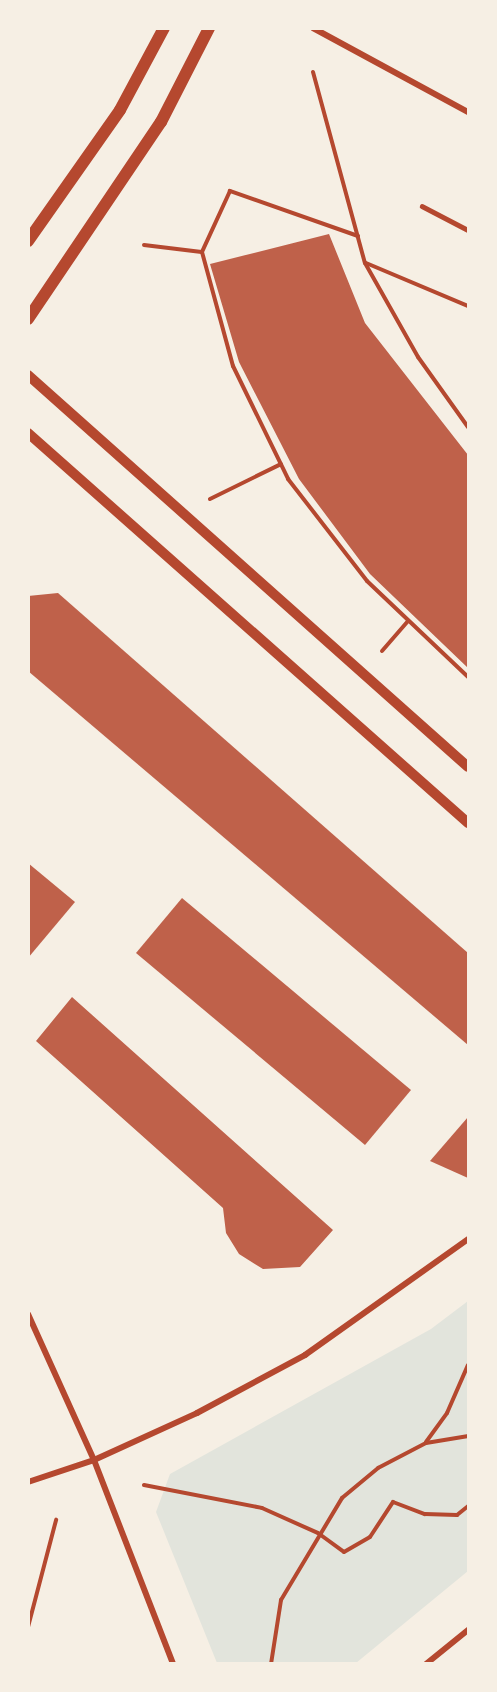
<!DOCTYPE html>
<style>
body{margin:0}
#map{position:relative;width:497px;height:1692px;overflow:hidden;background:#f6efe4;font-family:"Open Sans",sans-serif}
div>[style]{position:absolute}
.green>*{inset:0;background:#e2e4dc}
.building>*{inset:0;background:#bf614a}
.path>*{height:4px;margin:-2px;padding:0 2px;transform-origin:2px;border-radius:2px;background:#b5482f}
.service>*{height:4.5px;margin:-2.25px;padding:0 2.25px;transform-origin:2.25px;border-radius:2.25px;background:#b5482f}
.minor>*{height:6px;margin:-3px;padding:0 3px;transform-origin:3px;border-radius:3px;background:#b5482f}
.tertiary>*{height:10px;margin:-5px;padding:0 5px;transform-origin:5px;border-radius:5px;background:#b5482f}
.secondary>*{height:12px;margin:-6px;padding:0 6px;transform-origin:6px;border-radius:6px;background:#b5482f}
span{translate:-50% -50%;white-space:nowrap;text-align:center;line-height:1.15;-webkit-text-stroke:4.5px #f6efe4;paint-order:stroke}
.frame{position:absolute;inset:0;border:30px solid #f6efe4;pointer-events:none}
</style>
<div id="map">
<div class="green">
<i style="clip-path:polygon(468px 1301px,468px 1571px,356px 1663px,217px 1663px,156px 1512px,170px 1474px,431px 1329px)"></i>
</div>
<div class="building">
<i style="clip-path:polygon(329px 234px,365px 323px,468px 455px,468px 668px,370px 574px,299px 479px,239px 362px,210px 264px)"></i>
<i style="clip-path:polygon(58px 593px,468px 953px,468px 1045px,28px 671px,28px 596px)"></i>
<i style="clip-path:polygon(28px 863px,75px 902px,28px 958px)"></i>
<i style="clip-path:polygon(182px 898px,411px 1090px,365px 1145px,136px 953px)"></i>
<i style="clip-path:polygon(72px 997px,333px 1230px,300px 1267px,263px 1269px,239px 1254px,226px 1233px,223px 1208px,36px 1041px)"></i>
<i style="clip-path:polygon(468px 1117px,468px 1178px,430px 1161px)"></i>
</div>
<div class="path">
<i style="left:313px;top:72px;width:198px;rotate:74.8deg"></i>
<i style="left:365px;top:263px;width:108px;rotate:60.6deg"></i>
<i style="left:418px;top:357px;width:86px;rotate:54.5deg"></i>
<i style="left:358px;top:236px;width:136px;rotate:-160.6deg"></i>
<i style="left:230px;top:191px;width:67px;rotate:114.7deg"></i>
<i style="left:202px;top:252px;width:118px;rotate:74.8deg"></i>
<i style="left:233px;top:366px;width:126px;rotate:64deg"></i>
<i style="left:288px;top:479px;width:129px;rotate:52.2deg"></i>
<i style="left:367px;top:581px;width:139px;rotate:43.5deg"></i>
<i style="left:144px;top:245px;width:58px;rotate:6.9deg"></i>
<i style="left:366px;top:263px;width:111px;rotate:22.9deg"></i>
<i style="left:210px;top:499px;width:79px;rotate:-26.2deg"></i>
<i style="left:382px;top:651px;width:40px;rotate:-49deg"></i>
<i style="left:426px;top:1442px;width:36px;rotate:-54deg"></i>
<i style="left:447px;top:1413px;width:52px;rotate:-66.4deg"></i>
<i style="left:144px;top:1485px;width:120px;rotate:11deg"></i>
<i style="left:262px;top:1508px;width:61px;rotate:24.1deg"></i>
<i style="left:318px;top:1533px;width:32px;rotate:36deg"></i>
<i style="left:344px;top:1552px;width:30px;rotate:-30deg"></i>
<i style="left:370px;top:1537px;width:42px;rotate:-56.7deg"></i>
<i style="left:393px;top:1502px;width:34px;rotate:21deg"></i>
<i style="left:425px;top:1514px;width:32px;rotate:2deg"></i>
<i style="left:457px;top:1515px;width:14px;rotate:-39deg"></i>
<i style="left:28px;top:1627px;width:111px;rotate:-75.3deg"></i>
<i style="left:271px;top:1664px;width:65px;rotate:-81.1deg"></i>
<i style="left:281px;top:1600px;width:119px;rotate:-59.1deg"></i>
<i style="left:342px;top:1498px;width:47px;rotate:-39.8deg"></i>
<i style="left:378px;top:1468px;width:54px;rotate:-27.5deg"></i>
<i style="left:426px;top:1443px;width:43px;rotate:-9.5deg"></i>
</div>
<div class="service">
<i style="left:422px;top:206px;width:52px;rotate:27.6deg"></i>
</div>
<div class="minor">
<i style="left:313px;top:28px;width:176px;rotate:28.5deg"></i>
<i style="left:28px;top:1314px;width:160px;rotate:65.7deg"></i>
<i style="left:94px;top:1460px;width:219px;rotate:68.8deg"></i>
<i style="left:28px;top:1482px;width:70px;rotate:-18.4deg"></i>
<i style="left:94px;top:1460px;width:113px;rotate:-24.5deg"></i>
<i style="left:197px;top:1413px;width:123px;rotate:-28.2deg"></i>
<i style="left:305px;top:1355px;width:200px;rotate:-35.4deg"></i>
<i style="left:426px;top:1664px;width:54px;rotate:-39deg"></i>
</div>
<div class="tertiary">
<i style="left:28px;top:375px;width:589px;rotate:41.7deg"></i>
<i style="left:28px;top:433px;width:588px;rotate:41.55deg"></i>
</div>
<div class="secondary">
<i style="left:28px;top:241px;width:160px;rotate:-54.9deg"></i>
<i style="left:120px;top:110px;width:93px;rotate:-61.8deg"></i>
<i style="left:28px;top:319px;width:238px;rotate:-56deg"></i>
<i style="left:161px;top:122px;width:106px;rotate:-62.9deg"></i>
</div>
<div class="frame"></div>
</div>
